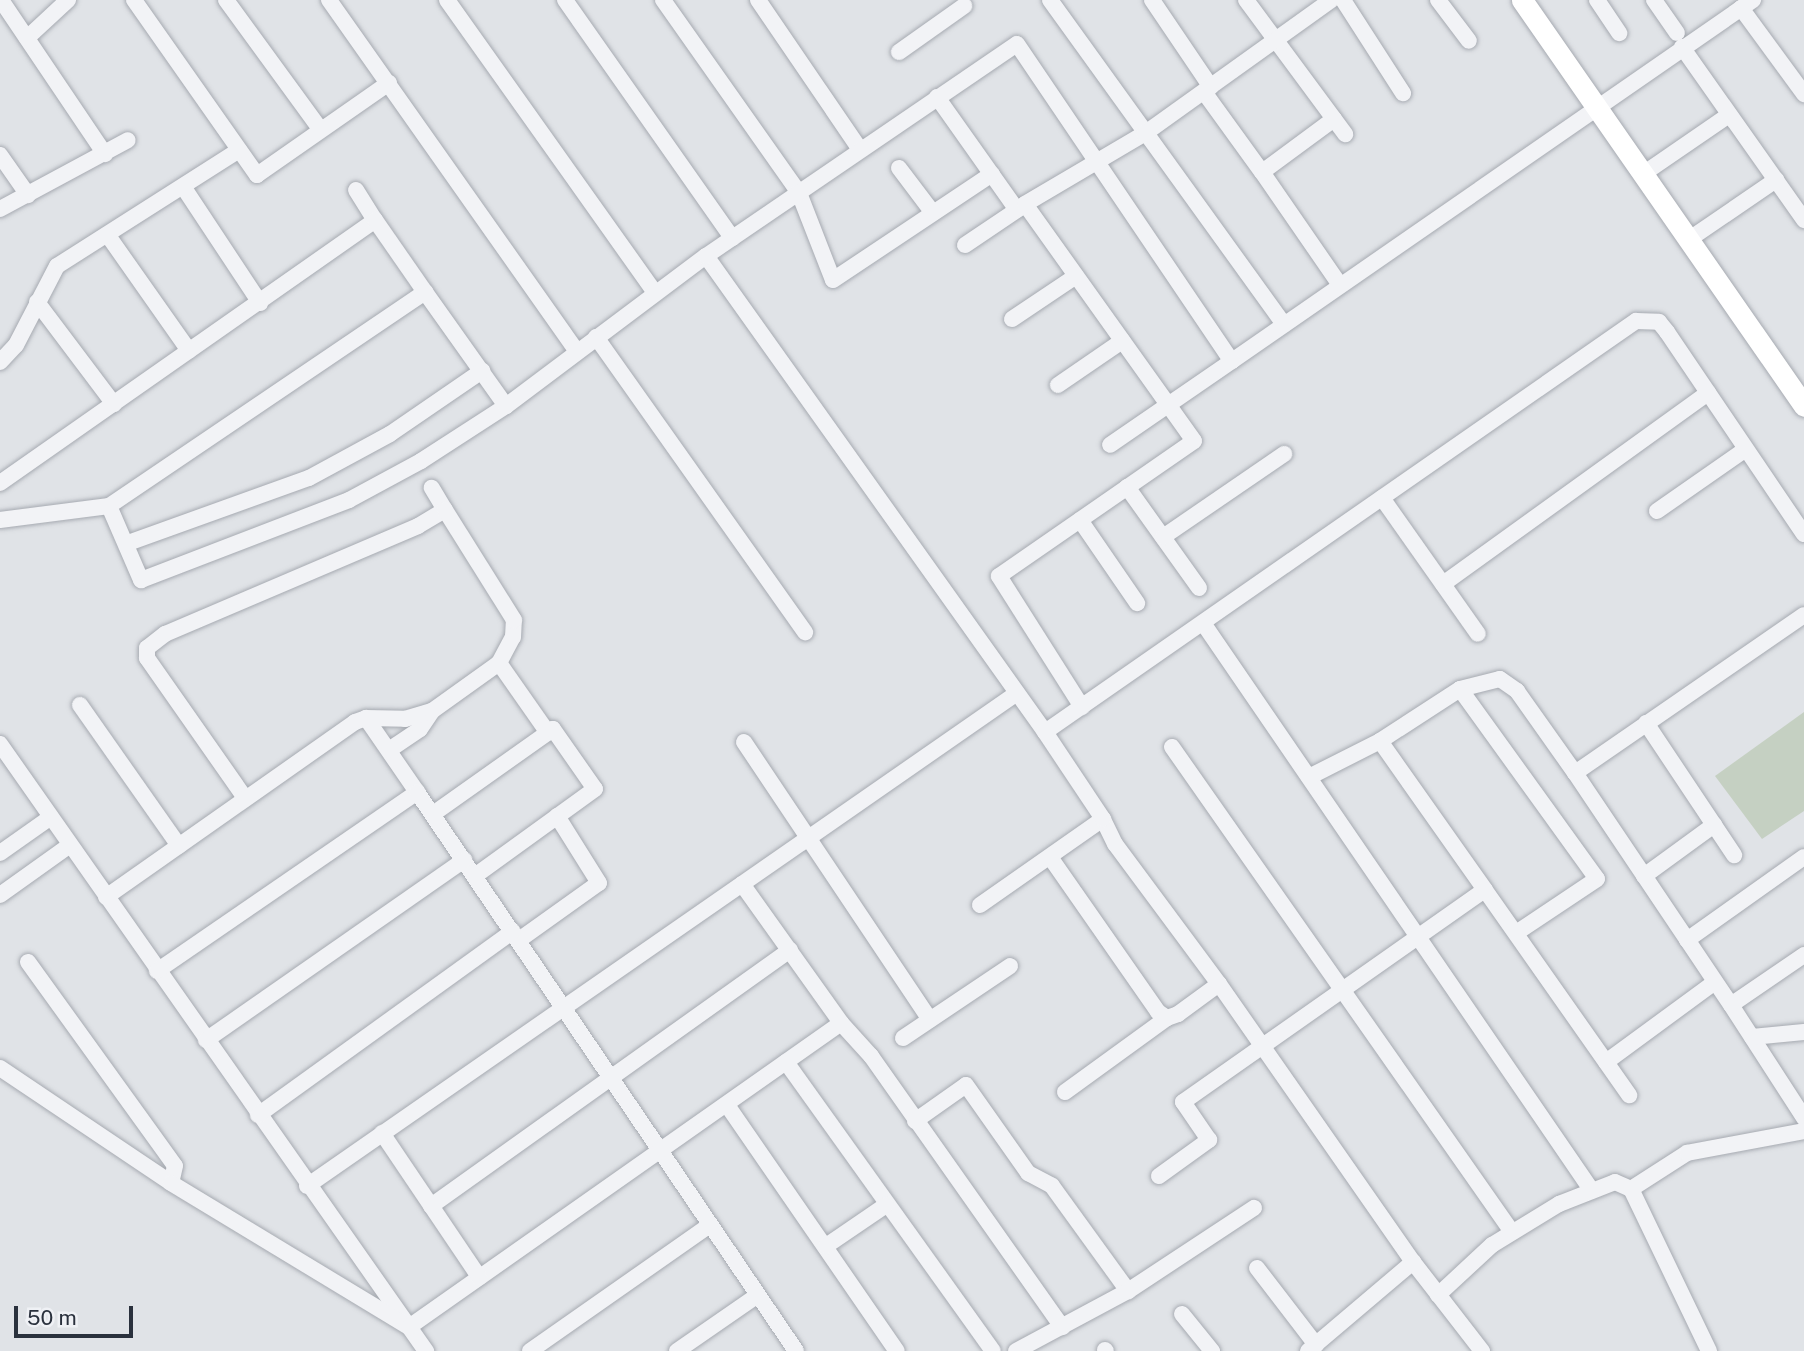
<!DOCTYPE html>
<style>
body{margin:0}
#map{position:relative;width:1804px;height:1351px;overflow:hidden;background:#e0e3e7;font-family:"Public Sans",sans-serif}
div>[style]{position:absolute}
.green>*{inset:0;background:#c5d0c2}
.roads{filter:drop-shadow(0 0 2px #a6aab1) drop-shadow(0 0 2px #a6aab1)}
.street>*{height:16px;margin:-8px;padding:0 8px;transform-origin:8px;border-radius:8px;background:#f2f3f6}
.secondary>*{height:21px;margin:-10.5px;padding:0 10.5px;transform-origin:10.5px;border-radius:10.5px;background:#fff}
span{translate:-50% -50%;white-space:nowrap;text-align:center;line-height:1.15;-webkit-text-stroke:5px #eff1f5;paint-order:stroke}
.scale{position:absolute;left:14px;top:1306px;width:119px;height:32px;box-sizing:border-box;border:4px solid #2a313d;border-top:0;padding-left:9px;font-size:21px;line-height:24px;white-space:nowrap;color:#2a313d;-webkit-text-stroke:5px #eff1f5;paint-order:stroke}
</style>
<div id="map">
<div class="green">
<i style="clip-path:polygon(1804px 712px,1804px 811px,1762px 839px,1715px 776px)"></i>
</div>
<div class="roads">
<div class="street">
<i style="left:1px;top:0;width:186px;rotate:56deg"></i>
<i style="left:134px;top:0;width:214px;rotate:54.9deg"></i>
<i style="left:257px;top:175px;width:161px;rotate:-34.9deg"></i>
<i style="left:226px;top:0;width:160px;rotate:53.9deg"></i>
<i style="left:329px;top:0;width:430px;rotate:54.8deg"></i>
<i style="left:447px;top:0;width:359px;rotate:54.6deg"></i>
<i style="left:565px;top:0;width:291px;rotate:54.9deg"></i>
<i style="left:663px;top:0;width:236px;rotate:54.8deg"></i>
<i style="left:799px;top:193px;width:93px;rotate:68.7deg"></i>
<i style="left:833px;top:280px;width:191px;rotate:-33.7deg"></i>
<i style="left:758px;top:0;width:179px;rotate:55.7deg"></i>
<i style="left:1050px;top:0;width:400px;rotate:54.2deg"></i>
<i style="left:1152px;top:0;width:105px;rotate:55.9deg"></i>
<i style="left:1246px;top:0;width:167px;rotate:53.5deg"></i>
<i style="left:1343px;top:0;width:111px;rotate:57.2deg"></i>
<i style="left:1438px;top:0;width:51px;rotate:52.9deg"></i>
<i style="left:1597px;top:0;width:40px;rotate:56deg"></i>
<i style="left:1654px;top:0;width:40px;rotate:55.1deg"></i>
<i style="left:1741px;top:8px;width:107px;rotate:53.8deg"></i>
<i style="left:27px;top:38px;width:56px;rotate:-42.8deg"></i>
<i style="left:1682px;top:47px;width:212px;rotate:54.8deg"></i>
<i style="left:899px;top:52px;width:80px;rotate:-35.3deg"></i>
<i style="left:1204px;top:92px;width:99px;rotate:54.1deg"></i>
<i style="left:937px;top:97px;width:138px;rotate:54.7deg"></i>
<i style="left:1334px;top:119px;width:89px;rotate:143.6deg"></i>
<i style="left:1262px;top:172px;width:137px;rotate:55.4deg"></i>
<i style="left:0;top:155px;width:49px;rotate:55deg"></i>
<i style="left:899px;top:168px;width:56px;rotate:52.9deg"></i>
<i style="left:1643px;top:174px;width:104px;rotate:-34.5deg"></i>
<i style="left:184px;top:188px;width:138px;rotate:56.5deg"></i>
<i style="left:356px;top:190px;width:36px;rotate:58deg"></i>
<i style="left:0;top:209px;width:145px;rotate:-28.3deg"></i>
<i style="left:109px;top:237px;width:139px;rotate:54.9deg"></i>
<i style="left:1688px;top:240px;width:107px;rotate:-34.3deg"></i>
<i style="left:965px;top:245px;width:70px;rotate:-33.9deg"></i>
<i style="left:706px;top:256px;width:584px;rotate:54.54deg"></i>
<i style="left:37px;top:302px;width:128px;rotate:53deg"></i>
<i style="left:1012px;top:319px;width:77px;rotate:-33.9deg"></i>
<i style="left:596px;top:337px;width:362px;rotate:54.7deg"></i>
<i style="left:1232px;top:361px;width:634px;rotate:-34.72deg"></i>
<i style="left:0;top:362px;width:23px;rotate:-47deg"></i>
<i style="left:16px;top:345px;width:89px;rotate:-62.6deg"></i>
<i style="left:57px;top:266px;width:216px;rotate:-32.5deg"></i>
<i style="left:1058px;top:385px;width:78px;rotate:-34.5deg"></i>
<i style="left:0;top:483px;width:458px;rotate:-35deg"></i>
<i style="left:375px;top:220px;width:88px;rotate:55.2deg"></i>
<i style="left:1127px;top:487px;width:124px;rotate:54.5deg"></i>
<i style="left:1382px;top:498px;width:166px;rotate:54.8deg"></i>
<i style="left:109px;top:506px;width:81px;rotate:66.6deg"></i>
<i style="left:141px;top:580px;width:223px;rotate:-21deg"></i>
<i style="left:349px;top:500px;width:82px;rotate:-28.4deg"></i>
<i style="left:421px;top:461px;width:101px;rotate:-32.9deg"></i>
<i style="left:506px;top:406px;width:250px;rotate:-36.9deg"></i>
<i style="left:706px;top:256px;width:376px;rotate:-34.3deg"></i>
<i style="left:1017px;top:44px;width:383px;rotate:55.9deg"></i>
<i style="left:1232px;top:361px;width:148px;rotate:145.5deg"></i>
<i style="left:1657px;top:511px;width:108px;rotate:-34.9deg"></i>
<i style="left:0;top:520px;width:110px;rotate:-7.3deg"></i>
<i style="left:109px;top:506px;width:382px;rotate:-34.1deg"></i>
<i style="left:425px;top:292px;width:140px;rotate:54.6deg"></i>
<i style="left:1080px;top:520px;width:101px;rotate:55.5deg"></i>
<i style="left:1163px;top:537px;width:147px;rotate:-34.4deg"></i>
<i style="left:128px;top:543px;width:192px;rotate:-19.8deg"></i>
<i style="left:309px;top:478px;width:92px;rotate:-28.5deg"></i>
<i style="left:390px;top:434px;width:112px;rotate:-34.4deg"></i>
<i style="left:1443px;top:584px;width:327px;rotate:-35.8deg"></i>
<i style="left:1203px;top:623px;width:688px;rotate:55.59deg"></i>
<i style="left:499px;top:663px;width:85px;rotate:55deg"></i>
<i style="left:1460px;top:689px;width:234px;rotate:54.2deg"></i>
<i style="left:1597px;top:879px;width:97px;rotate:146.3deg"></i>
<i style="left:80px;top:705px;width:172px;rotate:54.9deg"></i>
<i style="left:1082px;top:707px;width:155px;rotate:-122.4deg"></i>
<i style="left:999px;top:576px;width:237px;rotate:-34.7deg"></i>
<i style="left:1194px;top:441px;width:291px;rotate:-125.5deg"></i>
<i style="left:1025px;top:204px;width:138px;rotate:-30.5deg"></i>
<i style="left:1144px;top:134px;width:230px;rotate:-35.6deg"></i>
<i style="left:366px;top:718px;width:90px;rotate:55.4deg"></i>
<i style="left:1646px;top:723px;width:159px;rotate:56.3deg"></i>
<i style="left:1380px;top:741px;width:95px;rotate:-33deg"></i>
<i style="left:1460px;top:689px;width:41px;rotate:-14deg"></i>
<i style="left:1500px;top:679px;width:21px;rotate:35deg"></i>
<i style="left:1517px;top:691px;width:100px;rotate:54.7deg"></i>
<i style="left:744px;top:742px;width:334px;rotate:56.2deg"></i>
<i style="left:0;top:744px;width:742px;rotate:54.94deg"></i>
<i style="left:1172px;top:747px;width:592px;rotate:54.97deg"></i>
<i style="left:389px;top:750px;width:37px;rotate:-34deg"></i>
<i style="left:420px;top:729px;width:22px;rotate:-56deg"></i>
<i style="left:1309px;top:777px;width:80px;rotate:-26.9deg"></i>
<i style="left:1380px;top:741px;width:182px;rotate:54.8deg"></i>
<i style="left:245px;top:798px;width:171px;rotate:-125deg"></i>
<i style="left:147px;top:658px;width:10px;rotate:-90deg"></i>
<i style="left:147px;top:648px;width:23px;rotate:-38deg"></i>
<i style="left:165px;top:634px;width:275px;rotate:-23.1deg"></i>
<i style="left:418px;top:526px;width:31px;rotate:-31deg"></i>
<i style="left:445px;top:510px;width:26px;rotate:-121deg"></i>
<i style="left:433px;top:814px;width:147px;rotate:-35.3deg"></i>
<i style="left:553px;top:729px;width:73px;rotate:55deg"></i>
<i style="left:595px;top:789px;width:148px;rotate:144.1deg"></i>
<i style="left:0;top:853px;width:62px;rotate:-35.2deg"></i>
<i style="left:1050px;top:857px;width:189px;rotate:55.1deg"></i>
<i style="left:1158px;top:1012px;width:11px;rotate:34deg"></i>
<i style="left:1167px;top:1018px;width:12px;rotate:-20deg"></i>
<i style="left:1178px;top:1014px;width:51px;rotate:-36.2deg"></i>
<i style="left:1644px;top:876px;width:87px;rotate:-36.1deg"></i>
<i style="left:742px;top:884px;width:171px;rotate:54.5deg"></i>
<i style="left:841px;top:1023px;width:45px;rotate:47.7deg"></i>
<i style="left:871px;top:1056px;width:332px;rotate:54.8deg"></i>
<i style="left:0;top:895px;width:86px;rotate:-35.5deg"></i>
<i style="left:106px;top:897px;width:304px;rotate:-35.1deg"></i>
<i style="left:355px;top:722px;width:12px;rotate:-20deg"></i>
<i style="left:366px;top:718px;width:39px;rotate:1deg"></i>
<i style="left:405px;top:719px;width:28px;rotate:-17deg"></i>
<i style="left:432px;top:711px;width:82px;rotate:-35.6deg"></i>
<i style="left:499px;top:663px;width:30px;rotate:-62deg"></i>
<i style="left:513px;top:637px;width:17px;rotate:-87deg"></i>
<i style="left:514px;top:620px;width:130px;rotate:-122.1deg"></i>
<i style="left:980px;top:905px;width:150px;rotate:-35deg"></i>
<i style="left:519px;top:940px;width:98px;rotate:-35.5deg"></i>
<i style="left:599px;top:883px;width:79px;rotate:-122.1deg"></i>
<i style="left:1687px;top:940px;width:143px;rotate:-35.4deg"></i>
<i style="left:1804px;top:955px;width:88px;rotate:145.6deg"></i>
<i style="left:1731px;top:1005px;width:135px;rotate:57.1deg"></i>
<i style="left:28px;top:962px;width:251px;rotate:54.2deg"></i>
<i style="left:175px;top:1166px;width:17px;rotate:103deg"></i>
<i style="left:157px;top:971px;width:316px;rotate:-34.5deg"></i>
<i style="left:417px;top:792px;width:675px;rotate:55.86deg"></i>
<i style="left:1731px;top:1005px;width:280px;rotate:-123.9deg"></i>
<i style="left:1575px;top:773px;width:278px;rotate:-34.6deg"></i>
<i style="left:1752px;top:1037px;width:52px;rotate:-5.5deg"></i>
<i style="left:903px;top:1038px;width:129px;rotate:-33.9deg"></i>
<i style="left:206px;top:1040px;width:315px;rotate:-34.9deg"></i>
<i style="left:786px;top:1062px;width:355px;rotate:54.4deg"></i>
<i style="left:1606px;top:1062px;width:135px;rotate:-36.3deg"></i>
<i style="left:0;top:1068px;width:206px;rotate:33.9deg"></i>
<i style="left:171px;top:1183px;width:278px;rotate:31.2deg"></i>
<i style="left:409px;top:1327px;width:528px;rotate:-35.13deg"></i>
<i style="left:1065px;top:1092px;width:126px;rotate:-36deg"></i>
<i style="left:727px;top:1105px;width:299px;rotate:55.4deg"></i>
<i style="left:258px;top:1115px;width:314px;rotate:-35.8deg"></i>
<i style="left:915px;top:1121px;width:62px;rotate:-35.2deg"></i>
<i style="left:966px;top:1085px;width:108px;rotate:54.8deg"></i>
<i style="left:1028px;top:1173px;width:27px;rotate:28deg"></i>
<i style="left:1052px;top:1186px;width:130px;rotate:54.1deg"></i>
<i style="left:382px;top:1133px;width:174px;rotate:56deg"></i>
<i style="left:1159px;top:1176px;width:62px;rotate:-35.8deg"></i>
<i style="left:1209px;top:1140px;width:46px;rotate:-124.4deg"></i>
<i style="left:1183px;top:1102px;width:369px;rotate:-35.1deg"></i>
<i style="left:1485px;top:890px;width:251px;rotate:54.9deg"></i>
<i style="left:307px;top:1186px;width:864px;rotate:-34.77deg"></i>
<i style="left:431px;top:1206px;width:441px;rotate:-35.5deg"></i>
<i style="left:826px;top:1246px;width:73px;rotate:-34.3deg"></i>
<i style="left:1413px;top:1262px;width:339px;rotate:-124.9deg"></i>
<i style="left:1219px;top:984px;width:174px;rotate:-126.6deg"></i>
<i style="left:1115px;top:844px;width:28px;rotate:-116deg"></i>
<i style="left:1103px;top:819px;width:105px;rotate:-123.7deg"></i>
<i style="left:1045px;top:732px;width:720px;rotate:-34.82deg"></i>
<i style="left:1636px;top:321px;width:23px;rotate:2deg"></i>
<i style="left:1659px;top:322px;width:13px;rotate:51deg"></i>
<i style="left:1667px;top:332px;width:244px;rotate:55.9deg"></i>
<i style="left:1257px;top:1268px;width:97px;rotate:52.5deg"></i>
<i style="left:1438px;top:1295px;width:74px;rotate:-42.8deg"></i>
<i style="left:1492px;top:1245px;width:79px;rotate:-31.5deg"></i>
<i style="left:1559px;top:1204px;width:60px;rotate:-21.4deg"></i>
<i style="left:1615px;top:1182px;width:17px;rotate:24deg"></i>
<i style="left:1182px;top:1314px;width:48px;rotate:51deg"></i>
<i style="left:1105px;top:1350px;width:1px;rotate:45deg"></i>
<i style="left:530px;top:1351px;width:220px;rotate:-35deg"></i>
<i style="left:677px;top:1351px;width:98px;rotate:-34.7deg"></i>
<i style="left:1016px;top:1351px;width:127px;rotate:-28.2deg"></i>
<i style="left:1128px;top:1291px;width:151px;rotate:-33.4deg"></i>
<i style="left:1308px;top:1351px;width:138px;rotate:-40.3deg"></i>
<i style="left:1413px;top:1262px;width:113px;rotate:52.2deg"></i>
<i style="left:1709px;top:1351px;width:180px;rotate:-115.7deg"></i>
<i style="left:1631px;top:1189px;width:67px;rotate:-32.7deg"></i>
<i style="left:1687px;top:1153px;width:119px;rotate:-10.6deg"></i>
</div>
<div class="secondary">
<i style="left:1522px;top:0;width:494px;rotate:55.2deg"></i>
</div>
</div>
<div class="scale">50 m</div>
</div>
